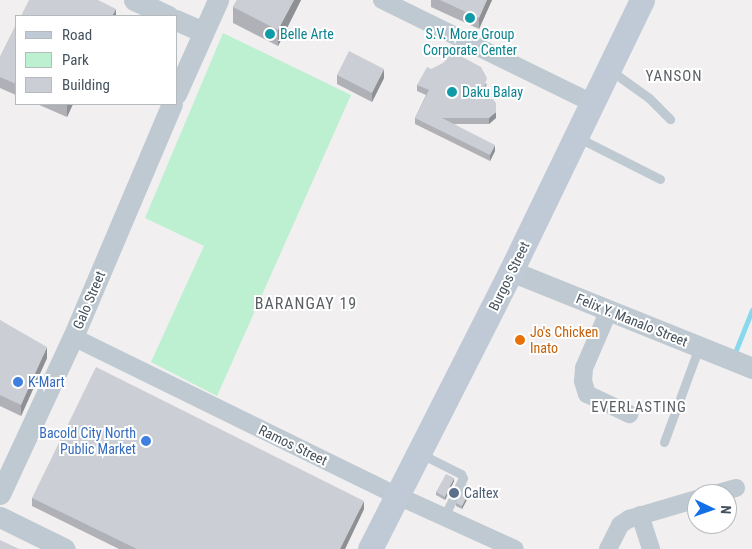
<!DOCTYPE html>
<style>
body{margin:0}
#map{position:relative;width:752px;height:549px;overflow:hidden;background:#f1efef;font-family:"Roboto Condensed",sans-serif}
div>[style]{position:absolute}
.green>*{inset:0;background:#bcf0d0}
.stream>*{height:4.5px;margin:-2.25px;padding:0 2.25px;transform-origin:2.25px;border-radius:2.25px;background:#88d9ee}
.service>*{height:9px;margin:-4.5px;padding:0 4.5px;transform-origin:4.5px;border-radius:4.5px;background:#bfc9d1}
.minor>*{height:18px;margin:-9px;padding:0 9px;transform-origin:9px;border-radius:9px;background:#bfc9d1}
.tertiary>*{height:21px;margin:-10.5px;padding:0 10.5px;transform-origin:10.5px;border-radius:10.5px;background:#bfc9d1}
.secondary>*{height:25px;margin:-12.5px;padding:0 12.5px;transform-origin:12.5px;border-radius:12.5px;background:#bfcad6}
.wall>*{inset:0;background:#afb1b6}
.shaded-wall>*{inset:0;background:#8e9094}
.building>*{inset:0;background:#cbced4}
.dots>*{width:14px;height:14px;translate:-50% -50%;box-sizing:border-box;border:2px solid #fff;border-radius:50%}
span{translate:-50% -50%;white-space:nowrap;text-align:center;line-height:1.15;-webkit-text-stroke:4px #fff;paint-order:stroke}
.culture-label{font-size:14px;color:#0d838f}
.left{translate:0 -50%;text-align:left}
.street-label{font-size:14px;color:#46525d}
.food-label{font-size:14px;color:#c56008}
.shop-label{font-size:14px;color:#366cbe}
.right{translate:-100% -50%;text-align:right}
.service-label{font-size:14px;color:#4e5e75}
.neighbourhood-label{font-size:15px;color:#5b5f64;letter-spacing:1px}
.quarter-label{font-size:16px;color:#5b5f64;letter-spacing:1px}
.legend{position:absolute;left:15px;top:15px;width:162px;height:90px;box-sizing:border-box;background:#fff;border:1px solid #b5babe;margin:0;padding:6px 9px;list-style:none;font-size:15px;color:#46525d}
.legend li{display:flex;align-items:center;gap:10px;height:25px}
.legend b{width:25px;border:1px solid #b5babe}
.north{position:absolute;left:687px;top:484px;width:50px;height:50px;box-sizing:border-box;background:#fff;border:1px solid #b5babe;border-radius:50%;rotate:93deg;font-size:14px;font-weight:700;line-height:20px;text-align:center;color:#46525d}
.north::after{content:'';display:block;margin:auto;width:18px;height:22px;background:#146fe6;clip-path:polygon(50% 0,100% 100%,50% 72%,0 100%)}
</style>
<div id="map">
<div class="green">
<i style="clip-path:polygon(223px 33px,351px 95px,217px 396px,151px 362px,204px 246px,145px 218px)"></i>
</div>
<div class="stream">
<i style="left:734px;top:355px;width:48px;rotate:-68.2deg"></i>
</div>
<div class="service">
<i style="left:610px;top:70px;width:48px;rotate:35.7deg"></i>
<i style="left:649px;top:98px;width:30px;rotate:45deg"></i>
<i style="left:577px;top:137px;width:93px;rotate:26.8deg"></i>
<i style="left:664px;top:442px;width:101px;rotate:-69.8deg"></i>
<i style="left:419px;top:453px;width:47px;rotate:26.6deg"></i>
<i style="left:461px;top:474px;width:4px;rotate:63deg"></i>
<i style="left:463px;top:478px;width:43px;rotate:116deg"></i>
</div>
<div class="minor">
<i style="left:382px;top:0;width:236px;rotate:26.1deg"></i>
<i style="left:609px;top:310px;width:63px;rotate:113.3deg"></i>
<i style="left:584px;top:368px;width:13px;rotate:94deg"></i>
<i style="left:583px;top:381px;width:14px;rotate:73deg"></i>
<i style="left:587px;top:394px;width:47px;rotate:25.5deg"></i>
<i style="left:73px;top:337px;width:362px;rotate:26.1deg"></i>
<i style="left:398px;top:496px;width:128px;rotate:24.4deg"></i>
<i style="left:715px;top:494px;width:22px;rotate:-16deg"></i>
<i style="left:640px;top:515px;width:36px;rotate:72deg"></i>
<i style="left:608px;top:549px;width:27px;rotate:-63deg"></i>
<i style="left:620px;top:525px;width:11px;rotate:-34deg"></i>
<i style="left:629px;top:519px;width:71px;rotate:-16.4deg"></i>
</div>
<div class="tertiary">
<i style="left:134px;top:0;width:38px;rotate:25deg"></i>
<i style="left:176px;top:20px;width:30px;rotate:24deg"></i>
<i style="left:176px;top:94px;width:103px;rotate:-65.9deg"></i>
<i style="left:511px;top:271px;width:260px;rotate:21.9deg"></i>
<i style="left:0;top:494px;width:173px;rotate:-65.1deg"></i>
<i style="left:73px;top:337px;width:253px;rotate:-67deg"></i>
<i style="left:0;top:517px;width:72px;rotate:26.2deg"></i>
</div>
<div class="secondary">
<i style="left:370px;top:549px;width:312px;rotate:-63.1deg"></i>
<i style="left:511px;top:271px;width:301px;rotate:-64.2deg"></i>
</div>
<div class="wall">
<i style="clip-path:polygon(237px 0,301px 0,278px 46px,233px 23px,233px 7px)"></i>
<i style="clip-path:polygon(431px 0,492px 0,479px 29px,431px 7px)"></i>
<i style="clip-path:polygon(16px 25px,16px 95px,0 88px,0 57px)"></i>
<i style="clip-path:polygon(431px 69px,487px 84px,485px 89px,496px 118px,489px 124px,454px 124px,495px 151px,490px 161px,415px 124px,415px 118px,426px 95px,417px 91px,417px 85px)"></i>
<i style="clip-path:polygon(337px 75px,384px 78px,372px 102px,337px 84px)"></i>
<i style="clip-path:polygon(37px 104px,73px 104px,67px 117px)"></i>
<i style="clip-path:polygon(0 320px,47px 358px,21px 416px,0 406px)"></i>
<i style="clip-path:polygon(454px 481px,445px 500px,436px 495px,436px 492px)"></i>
<i style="clip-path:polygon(472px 490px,462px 509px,456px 506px,456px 503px)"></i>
<i style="clip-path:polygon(32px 498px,364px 509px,345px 549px,119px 549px,32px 506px)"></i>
</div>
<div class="shaded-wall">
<i style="clip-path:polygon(294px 0,301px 0,278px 46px,278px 30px)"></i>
<i style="clip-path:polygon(487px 0,492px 0,479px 29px,479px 18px)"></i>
<i style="clip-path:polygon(116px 9px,116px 16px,112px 16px)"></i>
<i style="clip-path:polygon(384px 69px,384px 78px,372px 102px,372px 93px)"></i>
<i style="clip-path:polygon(68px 104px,73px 104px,67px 117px,67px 106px)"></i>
<i style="clip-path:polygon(496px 112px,496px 118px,489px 124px,489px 118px)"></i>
<i style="clip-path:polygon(495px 145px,495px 151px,490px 161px,490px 155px)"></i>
<i style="clip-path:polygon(47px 347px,47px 358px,21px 416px,21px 405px)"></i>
<i style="clip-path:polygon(454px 478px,454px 481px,445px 500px,445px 497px)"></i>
<i style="clip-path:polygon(472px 487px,472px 490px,462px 509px,462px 506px)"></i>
<i style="clip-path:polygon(364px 501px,364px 509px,345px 549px,340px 549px)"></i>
</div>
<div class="building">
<i style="clip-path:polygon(29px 0,98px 0,116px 9px,112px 16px,21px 16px)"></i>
<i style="clip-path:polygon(237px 0,294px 0,278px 30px,233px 7px)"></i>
<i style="clip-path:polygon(440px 0,487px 0,479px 18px)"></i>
<i style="clip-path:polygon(16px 25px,16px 84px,0 77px,0 57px)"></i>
<i style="clip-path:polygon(349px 51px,384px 69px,372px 93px,337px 75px)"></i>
<i style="clip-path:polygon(453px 52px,481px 67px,487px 78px,484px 88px,496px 103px,496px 112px,489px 118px,442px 118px,495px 145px,490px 155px,415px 118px,429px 90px,417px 85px,427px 67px,431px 69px,443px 63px)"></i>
<i style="clip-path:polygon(0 320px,47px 347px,21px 405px,0 395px)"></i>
<i style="clip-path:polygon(96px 367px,364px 501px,340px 549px,137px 549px,32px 498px)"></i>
<i style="clip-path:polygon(446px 474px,454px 478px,445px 497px,436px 492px)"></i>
<i style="clip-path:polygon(465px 484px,472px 487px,462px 506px,456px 503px)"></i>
<i style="clip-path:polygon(0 540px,19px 549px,0 549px)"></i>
</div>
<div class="dots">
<i style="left:470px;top:18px;background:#0f9aa8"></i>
<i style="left:270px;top:34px;background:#0f9aa8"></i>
<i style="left:452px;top:92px;background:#0f9aa8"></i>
<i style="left:520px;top:340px;background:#e8710a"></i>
<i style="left:18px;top:382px;background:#3f7fe0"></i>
<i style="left:146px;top:441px;background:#3f7fe0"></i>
<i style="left:454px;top:493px;background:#5c6f8a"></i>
</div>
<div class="culture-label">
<span class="left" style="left:280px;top:34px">Belle Arte</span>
<span style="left:470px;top:42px">S.V. More Group<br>Corporate Center</span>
<span class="left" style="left:462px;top:92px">Daku Balay</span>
</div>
<div class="street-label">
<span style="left:509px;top:276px;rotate:-64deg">Burgos Street</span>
<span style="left:89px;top:300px;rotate:-67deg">Galo Street</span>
<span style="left:632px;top:320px;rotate:22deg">Felix Y. Manalo Street</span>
<span style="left:293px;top:445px;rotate:26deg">Ramos Street</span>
</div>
<div class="food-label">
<span class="left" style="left:530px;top:340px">Jo's Chicken<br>Inato</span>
</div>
<div class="shop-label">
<span class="left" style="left:28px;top:382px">K-Mart</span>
<span class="right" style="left:136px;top:441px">Bacold City North<br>Public Market</span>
</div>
<div class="service-label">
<span class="left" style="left:464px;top:493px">Caltex</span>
</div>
<div class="neighbourhood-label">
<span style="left:674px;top:77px">YANSON</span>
<span style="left:639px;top:408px">EVERLASTING</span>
</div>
<div class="quarter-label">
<span style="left:306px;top:304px">BARANGAY 19</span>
</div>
<ul class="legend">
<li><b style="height:6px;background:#bfcad6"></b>Road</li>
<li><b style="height:14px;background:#bcf0d0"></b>Park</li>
<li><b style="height:14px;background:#cbced4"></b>Building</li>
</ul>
<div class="north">N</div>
</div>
